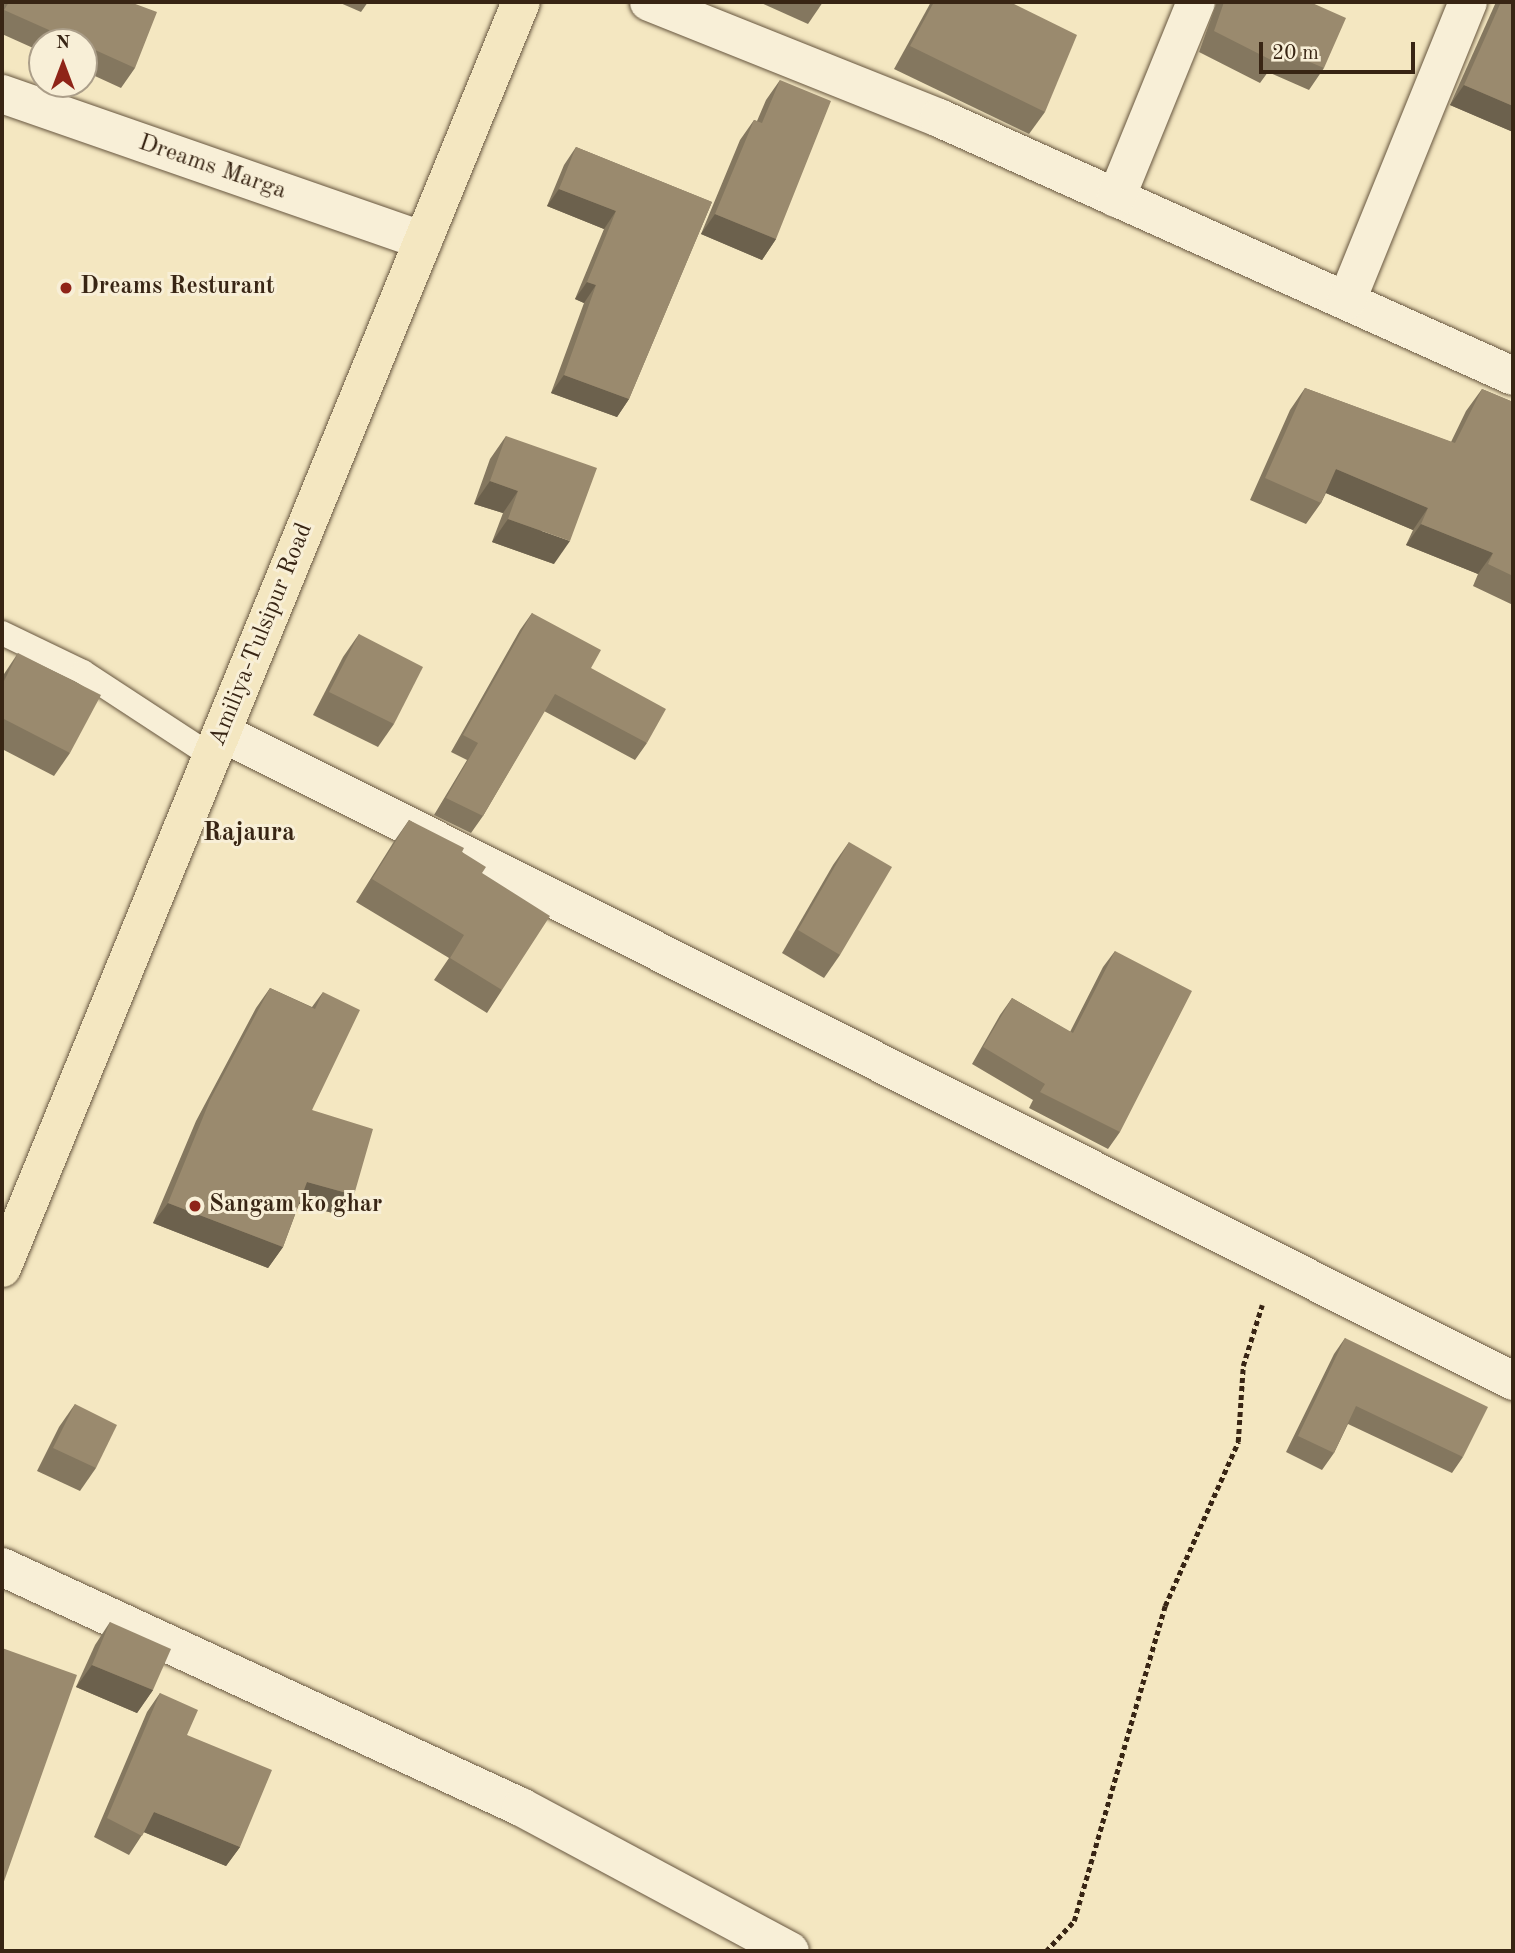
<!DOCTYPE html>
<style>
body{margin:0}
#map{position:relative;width:1515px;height:1953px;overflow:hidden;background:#f4e7c1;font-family:"Old Standard TT",serif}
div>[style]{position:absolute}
.path>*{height:4.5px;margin-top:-2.25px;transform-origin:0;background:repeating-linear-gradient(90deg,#382514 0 5px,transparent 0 8.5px)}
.roads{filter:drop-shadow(0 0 2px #67563f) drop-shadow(0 0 2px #67563f)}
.lane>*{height:24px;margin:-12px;padding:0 12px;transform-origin:12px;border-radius:12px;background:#f8efd7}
.street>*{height:38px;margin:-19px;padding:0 19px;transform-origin:19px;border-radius:19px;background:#f8efd7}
.primary>*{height:38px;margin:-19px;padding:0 19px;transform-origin:19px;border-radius:19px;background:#f4e7c1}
.wall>*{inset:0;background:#84775f}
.shaded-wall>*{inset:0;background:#6c614d}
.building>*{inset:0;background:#9a8a6e}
.dots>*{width:19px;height:19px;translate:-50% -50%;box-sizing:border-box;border:4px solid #f8efd7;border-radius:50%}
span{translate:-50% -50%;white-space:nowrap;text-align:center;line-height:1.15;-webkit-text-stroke:6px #f8efd7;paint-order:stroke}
.street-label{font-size:24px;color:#382514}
.poi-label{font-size:24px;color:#382514;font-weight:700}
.left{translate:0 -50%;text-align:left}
.neighbourhood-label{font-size:26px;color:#382514;font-weight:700}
.frame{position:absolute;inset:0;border:4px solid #382514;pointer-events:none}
.north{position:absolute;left:28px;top:28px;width:70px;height:70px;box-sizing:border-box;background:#f8efd7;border:2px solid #ab9e89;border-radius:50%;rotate:0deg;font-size:19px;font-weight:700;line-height:28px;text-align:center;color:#382514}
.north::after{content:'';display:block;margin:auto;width:24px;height:32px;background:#8f2418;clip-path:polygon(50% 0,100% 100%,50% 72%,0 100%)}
.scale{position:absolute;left:1259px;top:42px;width:156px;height:32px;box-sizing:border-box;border:4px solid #382514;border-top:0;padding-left:9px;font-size:21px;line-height:24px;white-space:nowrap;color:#382514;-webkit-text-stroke:5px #f8efd7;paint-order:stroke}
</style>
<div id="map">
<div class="path">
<i style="left:1046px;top:1951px;width:41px;rotate:-47deg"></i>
<i style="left:1074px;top:1921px;width:328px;rotate:-73.9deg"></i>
<i style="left:1165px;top:1606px;width:180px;rotate:-66deg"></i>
<i style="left:1238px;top:1442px;width:76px;rotate:-86.2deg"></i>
<i style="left:1243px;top:1366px;width:64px;rotate:-72.7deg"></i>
</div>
<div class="roads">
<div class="lane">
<i style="left:2px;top:633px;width:90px;rotate:25.7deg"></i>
<i style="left:83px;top:672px;width:155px;rotate:33.2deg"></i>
</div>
<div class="street">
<i style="left:649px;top:2px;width:312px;rotate:21.8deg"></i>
<i style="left:939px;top:118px;width:629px;rotate:24.2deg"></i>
<i style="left:2px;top:94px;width:446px;rotate:19.2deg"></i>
<i style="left:1116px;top:198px;width:212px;rotate:-67.8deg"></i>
<i style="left:1347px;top:300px;width:322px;rotate:-67.9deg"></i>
<i style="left:223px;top:733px;width:1444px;rotate:26.67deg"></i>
<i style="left:2px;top:1567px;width:572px;rotate:24.82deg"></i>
<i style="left:521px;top:1807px;width:305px;rotate:28.2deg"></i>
</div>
<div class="primary">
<i style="left:2px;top:1268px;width:1368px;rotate:-67.71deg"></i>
</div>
</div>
<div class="wall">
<i style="clip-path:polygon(5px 2px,130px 2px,135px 68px,121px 88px,84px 71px,84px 42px,42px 42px,42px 52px,2px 34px,2px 8px)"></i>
<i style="clip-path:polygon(338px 2px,368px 2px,361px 12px)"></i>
<i style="clip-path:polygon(759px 2px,823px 2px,808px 24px)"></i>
<i style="clip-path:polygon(931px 2px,1010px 2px,1045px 112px,1029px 134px,894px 69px)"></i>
<i style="clip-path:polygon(1217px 2px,1310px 2px,1324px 68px,1309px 90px,1268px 72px,1260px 83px,1199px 52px)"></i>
<i style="clip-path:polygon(1496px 2px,1513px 2px,1513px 132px,1450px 105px)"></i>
<i style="clip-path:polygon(780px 80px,776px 239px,762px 260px,701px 234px,740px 140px,754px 120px,757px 121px,766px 100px)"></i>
<i style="clip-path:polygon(576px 147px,712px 202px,629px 399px,617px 417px,551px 393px,584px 303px,575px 299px,604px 229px,547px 206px,564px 165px)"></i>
<i style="clip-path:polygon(1305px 388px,1451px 442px,1466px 411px,1482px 389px,1513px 402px,1513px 605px,1473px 586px,1478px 574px,1406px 545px,1413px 530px,1326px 493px,1321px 503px,1306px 524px,1250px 500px,1290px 410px)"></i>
<i style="clip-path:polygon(506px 436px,554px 564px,492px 542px,503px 513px,474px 504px,490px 459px)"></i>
<i style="clip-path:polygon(532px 613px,647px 743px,635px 760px,544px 711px,483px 816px,471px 833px,434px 815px,467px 760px,451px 752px,520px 630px)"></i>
<i style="clip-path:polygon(359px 634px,394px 724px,378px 747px,313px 715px,343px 657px)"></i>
<i style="clip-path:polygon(18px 653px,70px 753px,54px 776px,2px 749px,2px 677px)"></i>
<i style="clip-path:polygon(409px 820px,462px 852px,482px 873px,502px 990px,487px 1013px,434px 980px,449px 958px,356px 902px,393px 843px)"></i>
<i style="clip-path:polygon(849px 842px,840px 955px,824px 978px,782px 953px,833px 865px)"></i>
<i style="clip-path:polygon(1115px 951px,1120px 1132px,1108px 1149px,1029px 1108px,1033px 1100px,972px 1064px,1000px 1015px,1012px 998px,1070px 1032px,1103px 967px)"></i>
<i style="clip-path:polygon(270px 988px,312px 1007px,323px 992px,312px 1110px,354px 1195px,340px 1215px,299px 1204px,283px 1247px,268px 1268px,153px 1223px,196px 1121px,256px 1008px)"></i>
<i style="clip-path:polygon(1345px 1338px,1463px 1457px,1452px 1473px,1348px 1424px,1334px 1453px,1322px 1470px,1286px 1452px,1334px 1354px)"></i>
<i style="clip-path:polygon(75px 1404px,96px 1468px,80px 1491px,37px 1471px,59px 1427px)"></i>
<i style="clip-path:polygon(110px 1622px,153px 1690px,137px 1713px,76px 1687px,95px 1645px)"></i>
<i style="clip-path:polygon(160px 1693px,187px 1735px,240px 1847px,226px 1866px,144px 1832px,129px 1855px,94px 1837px,147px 1712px)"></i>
</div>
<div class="shaded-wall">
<i style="clip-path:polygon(1464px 85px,1513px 106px,1513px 132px,1450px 105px)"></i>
<i style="clip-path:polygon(559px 189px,616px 211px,604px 229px,547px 206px)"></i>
<i style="clip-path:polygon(715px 214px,776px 239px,762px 260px,701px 234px)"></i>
<i style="clip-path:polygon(587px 282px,596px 285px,584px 303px,575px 299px)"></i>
<i style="clip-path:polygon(564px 375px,629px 399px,617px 417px,551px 393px)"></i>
<i style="clip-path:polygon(1336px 469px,1428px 508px,1413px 530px,1321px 491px)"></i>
<i style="clip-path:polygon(490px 481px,518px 491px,503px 513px,474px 504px)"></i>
<i style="clip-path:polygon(508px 519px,570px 541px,554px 564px,492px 542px)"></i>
<i style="clip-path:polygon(1421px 524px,1493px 553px,1478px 574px,1406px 545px)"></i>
<i style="clip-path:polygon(307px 1182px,354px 1195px,340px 1215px,293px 1202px)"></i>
<i style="clip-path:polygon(168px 1203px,283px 1247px,268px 1268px,153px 1223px)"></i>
<i style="clip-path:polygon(92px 1665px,153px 1690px,137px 1713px,76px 1687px)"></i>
<i style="clip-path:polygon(154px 1812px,240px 1847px,226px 1866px,141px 1831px)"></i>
</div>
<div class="building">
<i style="clip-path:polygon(9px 2px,130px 2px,157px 12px,135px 68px,84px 45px,84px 42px,76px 42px,4px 10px)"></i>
<i style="clip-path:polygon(934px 2px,1010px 2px,1077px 35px,1045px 112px,910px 46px)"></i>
<i style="clip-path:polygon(1224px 2px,1310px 2px,1346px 18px,1324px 68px,1281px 50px,1275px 62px,1214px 31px)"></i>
<i style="clip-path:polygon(1501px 2px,1513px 2px,1513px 106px,1464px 85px)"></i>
<i style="clip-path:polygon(780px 80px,831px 101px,776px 239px,715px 214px,754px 120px,762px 123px)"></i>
<i style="clip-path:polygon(576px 147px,712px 202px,629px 399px,564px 375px,596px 285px,587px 282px,616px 211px,559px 189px)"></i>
<i style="clip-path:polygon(1305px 388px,1455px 443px,1482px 389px,1513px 402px,1513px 576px,1488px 564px,1493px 553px,1421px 524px,1428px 508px,1336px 469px,1321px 503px,1265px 478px)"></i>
<i style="clip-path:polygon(506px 436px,597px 468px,570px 541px,508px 519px,518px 491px,490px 481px)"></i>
<i style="clip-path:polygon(532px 613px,601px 650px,591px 668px,666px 709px,647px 743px,555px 694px,483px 816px,446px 798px,478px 743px,463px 735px)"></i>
<i style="clip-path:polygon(359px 634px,423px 667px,394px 724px,329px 692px)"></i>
<i style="clip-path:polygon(18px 653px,101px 695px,70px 753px,2px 718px,2px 685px)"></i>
<i style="clip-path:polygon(409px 820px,464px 848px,462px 852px,486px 867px,482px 873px,550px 916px,502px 990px,450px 958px,464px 935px,372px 879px)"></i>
<i style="clip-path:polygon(849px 842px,892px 867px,840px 955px,798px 930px)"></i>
<i style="clip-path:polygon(1115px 951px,1192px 991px,1120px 1132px,1040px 1092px,1045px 1084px,983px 1047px,1012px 998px,1073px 1033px)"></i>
<i style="clip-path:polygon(270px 988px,315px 1009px,323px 992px,360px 1010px,312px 1110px,373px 1129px,354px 1195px,307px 1182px,283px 1247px,168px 1203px,210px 1100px)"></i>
<i style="clip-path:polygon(1345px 1338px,1488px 1407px,1463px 1457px,1356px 1406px,1334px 1453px,1298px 1436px)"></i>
<i style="clip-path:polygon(75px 1404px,117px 1425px,96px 1468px,53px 1448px)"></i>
<i style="clip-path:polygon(110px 1622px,171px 1649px,153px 1690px,92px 1665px)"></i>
<i style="clip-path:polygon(2px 1648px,77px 1675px,2px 1887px)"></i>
<i style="clip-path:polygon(160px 1693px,198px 1710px,187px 1735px,272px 1770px,240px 1847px,154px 1812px,142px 1836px,107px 1818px)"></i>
</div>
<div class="dots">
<i style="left:66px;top:288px;background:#8f2418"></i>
<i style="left:195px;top:1206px;background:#8f2418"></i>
</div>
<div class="street-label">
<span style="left:212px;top:168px;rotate:19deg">Dreams Marga</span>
<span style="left:262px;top:635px;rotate:-68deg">Amiliya-Tulsipur Road</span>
</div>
<div class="poi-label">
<span class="left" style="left:80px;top:288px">Dreams Resturant</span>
<span class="left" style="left:209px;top:1206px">Sangam ko ghar</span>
</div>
<div class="neighbourhood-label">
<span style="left:249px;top:834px">Rajaura</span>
</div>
<div class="frame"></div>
<div class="north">N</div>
<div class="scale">20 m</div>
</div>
